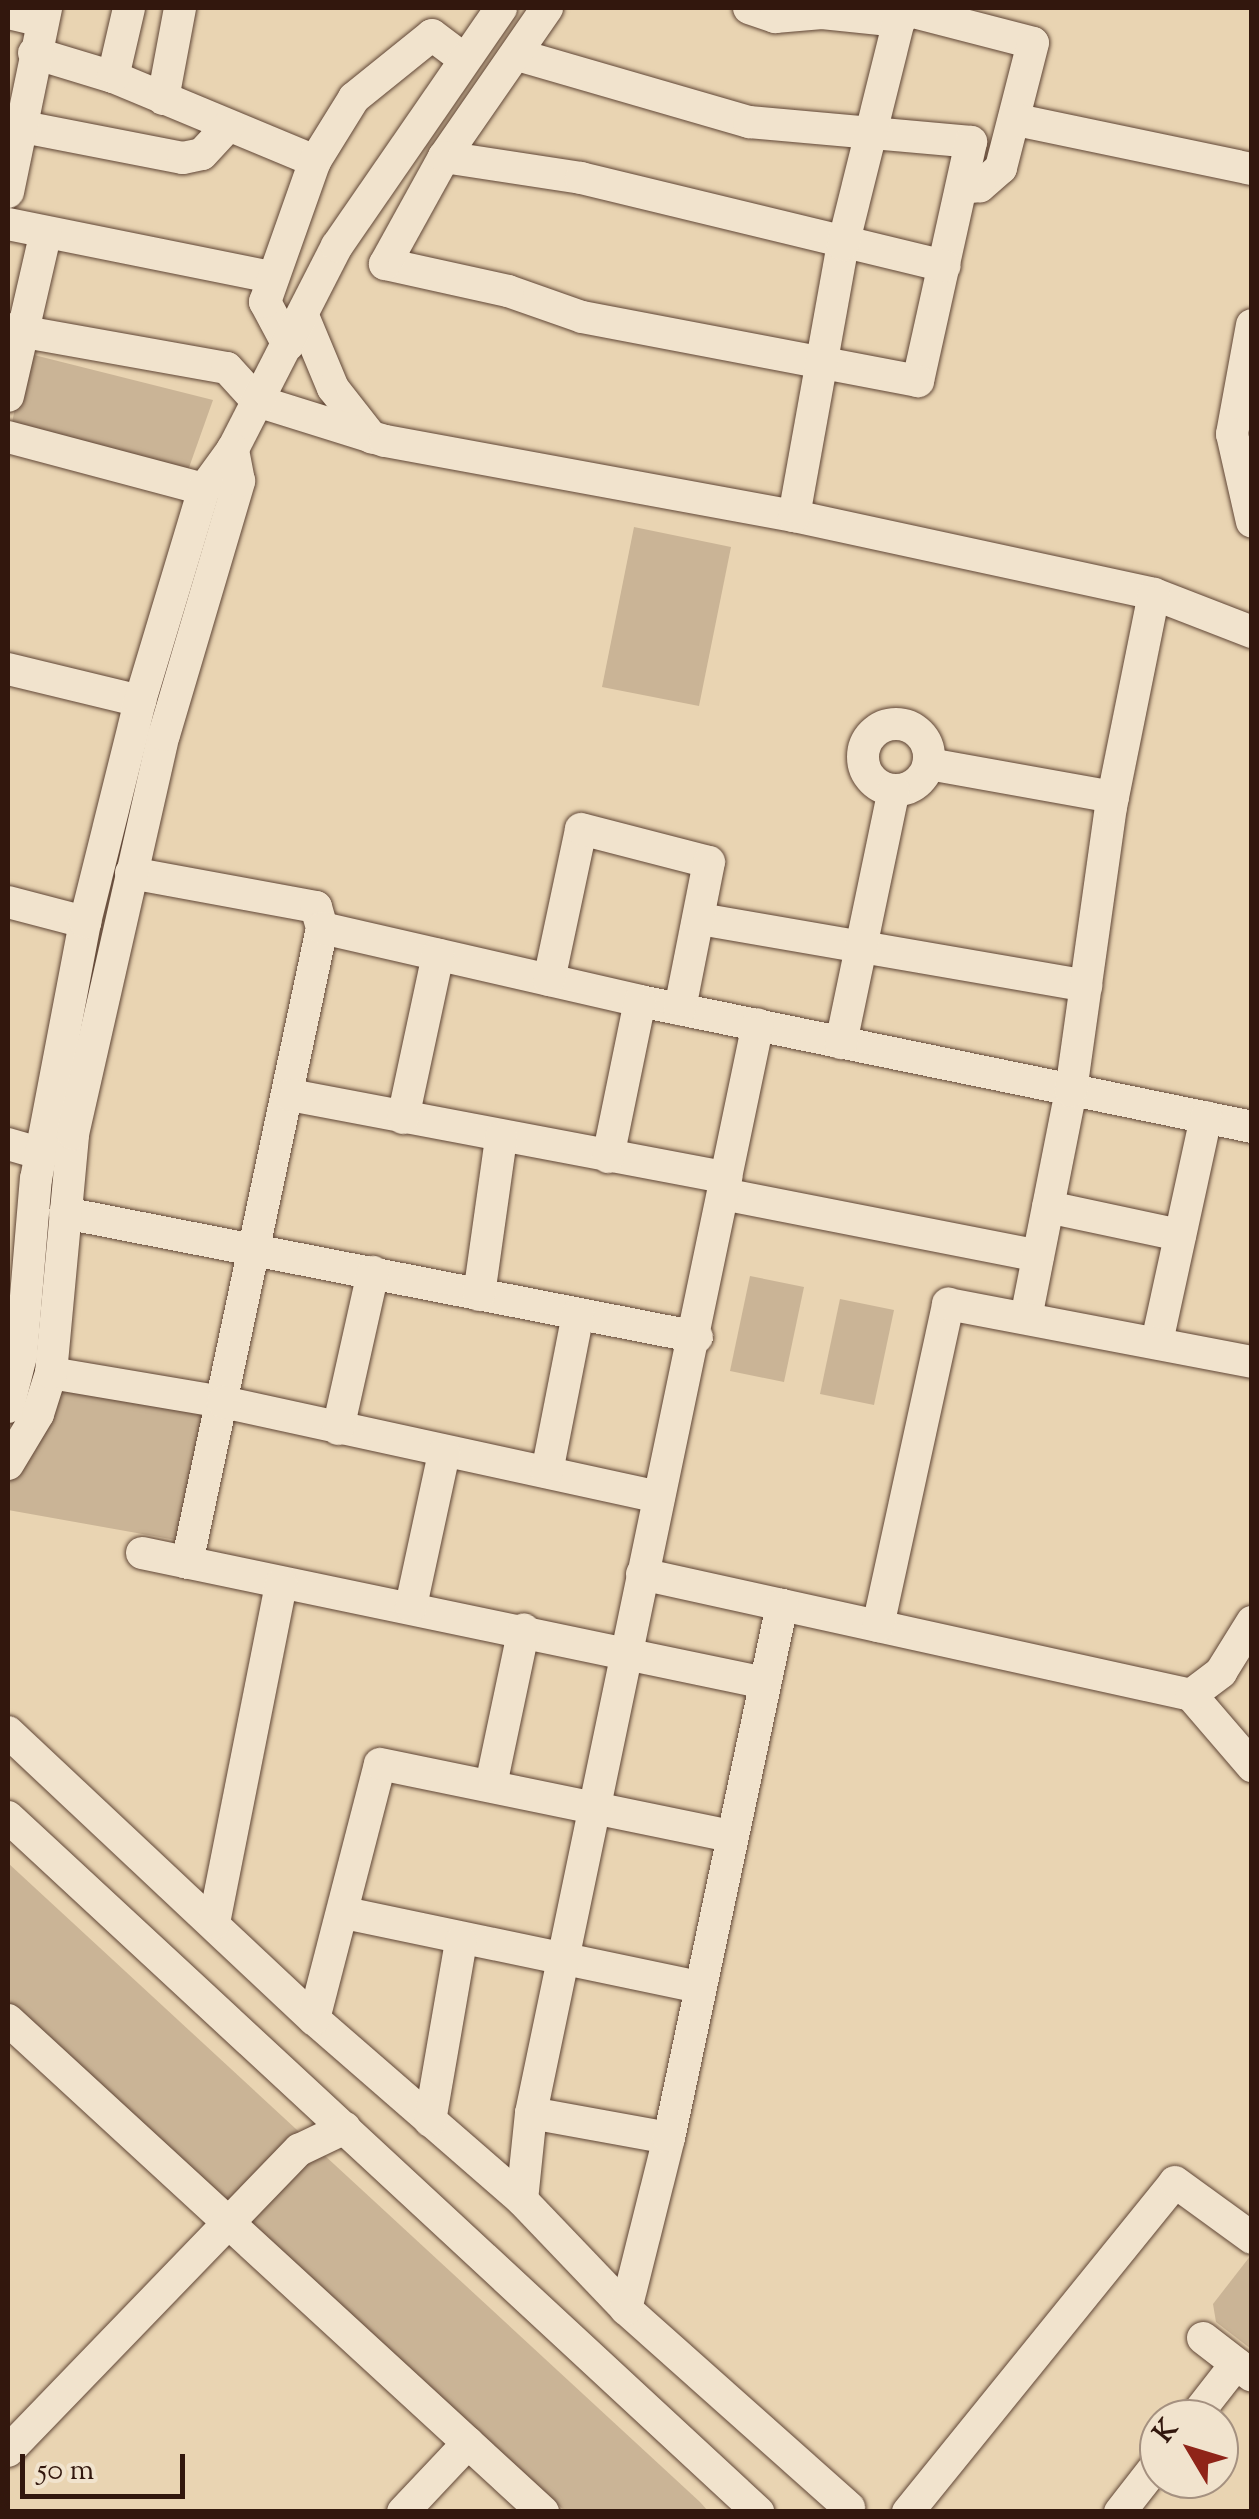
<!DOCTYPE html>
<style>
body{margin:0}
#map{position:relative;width:1259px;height:2519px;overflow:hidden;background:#e9d4b2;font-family:"Sorts Mill Goudy",serif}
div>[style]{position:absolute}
.green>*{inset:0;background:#cab496}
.roads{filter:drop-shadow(0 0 2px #604636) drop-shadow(0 0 2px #604636)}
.minor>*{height:32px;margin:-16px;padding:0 16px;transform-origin:16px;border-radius:16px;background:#f1e3cd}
.minor>.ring{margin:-16px;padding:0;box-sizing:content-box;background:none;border:32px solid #f1e3cd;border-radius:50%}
span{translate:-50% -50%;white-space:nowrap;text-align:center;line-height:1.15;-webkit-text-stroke:9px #f1e3cd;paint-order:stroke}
.frame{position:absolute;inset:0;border:10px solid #32170d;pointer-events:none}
.north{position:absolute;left:1139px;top:2399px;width:100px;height:100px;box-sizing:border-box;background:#f1e3cd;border:2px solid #a59180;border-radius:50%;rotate:308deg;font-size:28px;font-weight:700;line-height:40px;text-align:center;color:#32170d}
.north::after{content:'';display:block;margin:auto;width:35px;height:45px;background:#8f2418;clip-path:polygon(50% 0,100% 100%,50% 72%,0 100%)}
.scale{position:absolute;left:20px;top:2454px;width:165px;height:45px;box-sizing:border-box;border:5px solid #32170d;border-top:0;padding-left:12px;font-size:30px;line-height:35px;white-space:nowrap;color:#32170d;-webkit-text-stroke:8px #f1e3cd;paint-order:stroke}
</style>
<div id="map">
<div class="green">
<i style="clip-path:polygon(26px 353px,213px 400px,186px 476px,12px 423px)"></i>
<i style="clip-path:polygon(634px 527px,731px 547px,699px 706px,602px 687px)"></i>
<i style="clip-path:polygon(750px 1276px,804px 1287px,784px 1382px,730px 1371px)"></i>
<i style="clip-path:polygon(840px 1299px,894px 1310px,874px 1405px,820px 1394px)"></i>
<i style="clip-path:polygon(67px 1379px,207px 1410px,176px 1540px,8px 1510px,8px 1483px,35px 1451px)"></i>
<i style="clip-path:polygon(8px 1863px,700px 2502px,708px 2511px,565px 2511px,8px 2003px)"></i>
<i style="clip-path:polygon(1251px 2255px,1251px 2349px,1216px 2322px,1213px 2304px)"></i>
</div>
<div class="roads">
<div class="minor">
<i style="left:749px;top:8px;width:28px;rotate:19deg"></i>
<i style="left:775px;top:17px;width:47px;rotate:-4.9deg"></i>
<i style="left:822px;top:13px;width:78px;rotate:5.9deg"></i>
<i style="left:902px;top:9px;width:135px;rotate:14.5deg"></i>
<i style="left:1033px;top:43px;width:129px;rotate:104.4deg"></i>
<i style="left:1001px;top:168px;width:28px;rotate:139deg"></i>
<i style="left:980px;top:186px;width:18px;rotate:174deg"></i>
<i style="left:8px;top:13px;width:35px;rotate:13deg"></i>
<i style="left:34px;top:53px;width:83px;rotate:16.9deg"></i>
<i style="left:113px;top:77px;width:219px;rotate:22.6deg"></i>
<i style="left:518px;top:55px;width:241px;rotate:16.2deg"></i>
<i style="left:749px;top:122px;width:223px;rotate:5.1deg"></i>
<i style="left:971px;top:142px;width:245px;rotate:102.5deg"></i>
<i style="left:918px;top:381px;width:342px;rotate:-169.2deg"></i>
<i style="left:582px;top:317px;width:78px;rotate:-160.6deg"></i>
<i style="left:508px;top:291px;width:126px;rotate:-167.6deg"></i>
<i style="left:385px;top:264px;width:122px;rotate:-61.1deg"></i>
<i style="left:444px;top:157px;width:181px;rotate:-55.3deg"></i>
<i style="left:113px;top:77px;width:71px;rotate:-76.9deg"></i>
<i style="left:163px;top:99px;width:93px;rotate:-79.4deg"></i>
<i style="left:1017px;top:120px;width:240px;rotate:11.8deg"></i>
<i style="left:8px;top:124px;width:178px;rotate:11deg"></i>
<i style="left:183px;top:158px;width:19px;rotate:-12deg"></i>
<i style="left:202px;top:154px;width:38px;rotate:-47deg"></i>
<i style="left:444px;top:157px;width:139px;rotate:8.7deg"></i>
<i style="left:581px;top:178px;width:374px;rotate:13.6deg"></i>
<i style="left:8px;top:192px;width:188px;rotate:-78.3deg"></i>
<i style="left:8px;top:224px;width:269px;rotate:11.4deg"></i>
<i style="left:303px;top:316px;width:78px;rotate:67.4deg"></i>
<i style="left:333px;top:388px;width:63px;rotate:52deg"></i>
<i style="left:1252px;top:325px;width:111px;rotate:100.4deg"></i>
<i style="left:1232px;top:434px;width:90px;rotate:77.2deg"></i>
<i style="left:8px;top:329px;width:222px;rotate:10.1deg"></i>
<i style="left:227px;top:368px;width:45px;rotate:47.7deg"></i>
<i style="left:257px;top:401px;width:134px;rotate:17.4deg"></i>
<i style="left:385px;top:441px;width:416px;rotate:10.4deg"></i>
<i style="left:794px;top:516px;width:368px;rotate:12.2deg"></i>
<i style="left:1154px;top:594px;width:105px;rotate:21.2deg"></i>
<i style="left:288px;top:345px;width:49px;rotate:-118.1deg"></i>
<i style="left:265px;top:302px;width:150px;rotate:-70.5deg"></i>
<i style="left:315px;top:161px;width:74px;rotate:-58.2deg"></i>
<i style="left:354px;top:98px;width:100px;rotate:-38.9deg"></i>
<i style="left:432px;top:35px;width:39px;rotate:37deg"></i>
<i style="left:8px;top:396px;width:168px;rotate:-77deg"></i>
<i style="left:8px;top:437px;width:203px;rotate:14.9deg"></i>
<i style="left:794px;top:516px;width:275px;rotate:-79.8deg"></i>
<i style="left:843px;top:245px;width:244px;rotate:-76deg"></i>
<i style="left:8px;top:669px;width:136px;rotate:13.6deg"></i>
<i class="ring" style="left:863px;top:724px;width:34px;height:34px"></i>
<i style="left:929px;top:764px;width:187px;rotate:10.2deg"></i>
<i style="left:131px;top:873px;width:188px;rotate:10.4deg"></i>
<i style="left:316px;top:907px;width:22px;rotate:74deg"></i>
<i style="left:322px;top:928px;width:649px;rotate:102deg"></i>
<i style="left:8px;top:902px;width:80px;rotate:14.6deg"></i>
<i style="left:700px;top:919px;width:392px;rotate:9.8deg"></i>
<i style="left:322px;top:928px;width:326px;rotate:12.9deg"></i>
<i style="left:640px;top:1001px;width:625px;rotate:11.63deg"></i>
<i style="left:549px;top:980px;width:154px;rotate:-78deg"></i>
<i style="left:581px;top:829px;width:132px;rotate:14.5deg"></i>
<i style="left:709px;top:862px;width:150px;rotate:101.2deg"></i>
<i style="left:841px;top:1043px;width:258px;rotate:-78.2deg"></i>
<i style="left:290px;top:1095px;width:444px;rotate:10.7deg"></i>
<i style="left:403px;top:1118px;width:167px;rotate:-77.9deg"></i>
<i style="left:8px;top:1144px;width:33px;rotate:16deg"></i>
<i style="left:608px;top:1157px;width:159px;rotate:-78.4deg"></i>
<i style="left:723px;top:1194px;width:321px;rotate:11.1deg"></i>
<i style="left:1048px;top:1207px;width:135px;rotate:12deg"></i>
<i style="left:65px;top:1213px;width:644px;rotate:11.1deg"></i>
<i style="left:479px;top:1295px;width:159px;rotate:-82deg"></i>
<i style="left:1026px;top:1318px;width:231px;rotate:-78.8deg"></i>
<i style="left:1071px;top:1091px;width:287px;rotate:-82deg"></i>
<i style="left:1111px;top:807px;width:217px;rotate:-78.6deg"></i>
<i style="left:1157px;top:1342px;width:230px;rotate:-77.7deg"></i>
<i style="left:51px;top:1373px;width:174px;rotate:9.6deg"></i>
<i style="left:223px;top:1402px;width:446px;rotate:12.3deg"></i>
<i style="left:8px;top:1407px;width:53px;rotate:-75.7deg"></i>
<i style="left:21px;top:1356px;width:178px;rotate:-85.2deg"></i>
<i style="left:36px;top:1179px;width:262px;rotate:-79.2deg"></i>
<i style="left:85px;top:922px;width:228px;rotate:-76deg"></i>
<i style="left:140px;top:701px;width:221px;rotate:-73.2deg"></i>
<i style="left:204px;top:489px;width:49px;rotate:-54.1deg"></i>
<i style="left:233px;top:449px;width:228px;rotate:-62.9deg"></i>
<i style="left:337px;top:246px;width:289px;rotate:-55.4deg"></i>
<i style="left:338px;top:1429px;width:161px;rotate:-77.4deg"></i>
<i style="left:8px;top:1464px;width:58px;rotate:-59deg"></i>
<i style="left:38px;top:1414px;width:43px;rotate:-72.4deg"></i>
<i style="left:51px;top:1373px;width:240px;rotate:-84.7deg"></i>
<i style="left:73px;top:1134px;width:409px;rotate:-77.2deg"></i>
<i style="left:164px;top:735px;width:265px;rotate:-73.5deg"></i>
<i style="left:239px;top:481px;width:33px;rotate:-101deg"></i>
<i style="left:547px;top:1472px;width:161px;rotate:-78.9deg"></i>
<i style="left:142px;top:1553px;width:636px;rotate:11.79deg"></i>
<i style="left:642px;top:1574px;width:562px;rotate:12.43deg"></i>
<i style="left:1191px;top:1695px;width:94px;rotate:49.3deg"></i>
<i style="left:411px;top:1606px;width:157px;rotate:-77.8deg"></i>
<i style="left:878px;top:1626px;width:330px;rotate:-77.7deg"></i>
<i style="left:948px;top:1304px;width:309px;rotate:10.8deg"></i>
<i style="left:1191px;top:1695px;width:38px;rotate:-37deg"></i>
<i style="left:1221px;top:1672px;width:59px;rotate:-58.2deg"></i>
<i style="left:8px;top:1732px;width:420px;rotate:43.2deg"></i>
<i style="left:314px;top:2019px;width:276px;rotate:41deg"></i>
<i style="left:522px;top:2200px;width:151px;rotate:46.3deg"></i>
<i style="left:626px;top:2309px;width:299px;rotate:41.7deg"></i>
<i style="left:491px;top:1785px;width:159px;rotate:-78.1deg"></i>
<i style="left:8px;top:1817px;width:1023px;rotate:42.82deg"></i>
<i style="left:345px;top:1913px;width:361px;rotate:11.8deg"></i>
<i style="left:214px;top:1923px;width:346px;rotate:-78.8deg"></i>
<i style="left:314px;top:2019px;width:263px;rotate:-75.5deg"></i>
<i style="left:380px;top:1764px;width:358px;rotate:11.6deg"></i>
<i style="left:8px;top:2020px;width:727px;rotate:42.6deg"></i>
<i style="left:531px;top:2113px;width:140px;rotate:10.3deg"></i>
<i style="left:430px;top:2121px;width:182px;rotate:-80.2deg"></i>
<i style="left:522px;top:2200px;width:87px;rotate:-84.1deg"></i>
<i style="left:531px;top:2113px;width:1112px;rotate:-78.23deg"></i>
<i style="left:626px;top:2309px;width:176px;rotate:-75.9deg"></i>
<i style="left:669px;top:2138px;width:545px;rotate:-78.03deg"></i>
<i style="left:1203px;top:2338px;width:61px;rotate:37.6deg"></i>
<i style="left:1193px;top:2419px;width:70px;rotate:-52deg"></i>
<i style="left:8px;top:2451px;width:419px;rotate:-46deg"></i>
<i style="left:299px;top:2150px;width:51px;rotate:-25.6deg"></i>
<i style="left:403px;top:2512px;width:95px;rotate:-46.7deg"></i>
<i style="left:908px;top:2512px;width:424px;rotate:-51deg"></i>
<i style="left:1175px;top:2182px;width:95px;rotate:36deg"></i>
<i style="left:1120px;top:2512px;width:63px;rotate:-52deg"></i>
</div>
</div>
<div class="frame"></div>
<div class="north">K</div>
<div class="scale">50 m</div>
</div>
